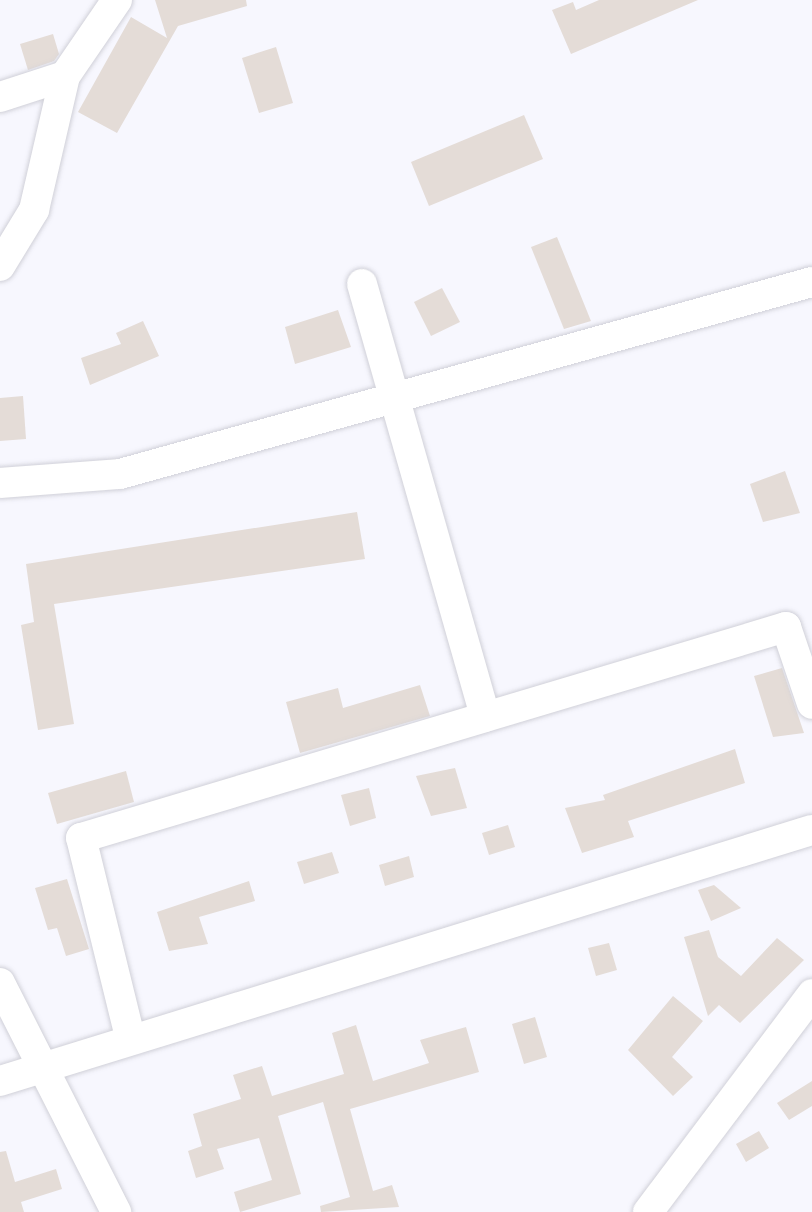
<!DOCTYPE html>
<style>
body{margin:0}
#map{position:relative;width:812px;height:1212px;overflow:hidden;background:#f7f7fe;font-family:Quicksand,sans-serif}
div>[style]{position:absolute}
.building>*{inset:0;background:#e4dcd7}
.roads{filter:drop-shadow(0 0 2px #d0d0d8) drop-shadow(0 0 2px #d0d0d8)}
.street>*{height:30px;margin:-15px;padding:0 15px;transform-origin:15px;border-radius:15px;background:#fff}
span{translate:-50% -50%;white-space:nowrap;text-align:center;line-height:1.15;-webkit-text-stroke:4.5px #fff;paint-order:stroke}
</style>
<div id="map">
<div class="building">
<i style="clip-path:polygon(155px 0,246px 0,247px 6px,178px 26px,117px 133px,78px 112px,131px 17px,167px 38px)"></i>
<i style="clip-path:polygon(599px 0,698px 0,571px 54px,552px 10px,573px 2px,576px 10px)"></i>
<i style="clip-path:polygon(53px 34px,59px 54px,54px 61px,28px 70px,20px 44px)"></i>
<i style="clip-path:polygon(276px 47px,293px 103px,259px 113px,242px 58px)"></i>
<i style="clip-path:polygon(524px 115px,543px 159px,429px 206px,411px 162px)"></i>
<i style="clip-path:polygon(557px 237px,591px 321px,564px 329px,531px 247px)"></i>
<i style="clip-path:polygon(442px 288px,460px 322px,431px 336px,414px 302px)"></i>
<i style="clip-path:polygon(338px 310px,351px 347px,295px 364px,285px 327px)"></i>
<i style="clip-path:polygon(143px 321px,159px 356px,90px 385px,81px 358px,121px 344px,116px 333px)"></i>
<i style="clip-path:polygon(23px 396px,26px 439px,0 441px,0 398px)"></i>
<i style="clip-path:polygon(785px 471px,800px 513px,763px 522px,750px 484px)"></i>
<i style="clip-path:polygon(357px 512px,365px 559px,54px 604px,74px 724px,38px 730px,21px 625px,34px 622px,26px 564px)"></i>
<i style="clip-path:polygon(782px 668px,804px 733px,773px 737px,754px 676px)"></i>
<i style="clip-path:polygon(420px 685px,430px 716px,300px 753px,286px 702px,338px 688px,343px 708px)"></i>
<i style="clip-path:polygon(735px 749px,745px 783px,628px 821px,634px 837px,582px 853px,565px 808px,605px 800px,603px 795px)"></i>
<i style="clip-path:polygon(455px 768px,467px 808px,431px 816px,416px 776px)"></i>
<i style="clip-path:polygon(126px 771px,134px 802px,57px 824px,48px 793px)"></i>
<i style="clip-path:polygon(369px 788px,376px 818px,350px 826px,341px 795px)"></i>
<i style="clip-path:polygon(508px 825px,515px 847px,489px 855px,482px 833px)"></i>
<i style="clip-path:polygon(332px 852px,339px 873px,304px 884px,297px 862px)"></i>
<i style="clip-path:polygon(409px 856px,414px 877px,385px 886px,379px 865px)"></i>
<i style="clip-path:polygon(67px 879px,89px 949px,66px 956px,57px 928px,48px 930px,35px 888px)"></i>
<i style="clip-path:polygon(249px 881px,255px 901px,199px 917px,208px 944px,169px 951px,157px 912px)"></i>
<i style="clip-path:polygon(714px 885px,741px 908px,711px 921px,698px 890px)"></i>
<i style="clip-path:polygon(709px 930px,718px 957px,741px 976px,777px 938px,804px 960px,740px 1023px,719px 1005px,708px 1016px,684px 937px)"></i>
<i style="clip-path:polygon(609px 943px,617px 970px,596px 976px,588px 948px)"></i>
<i style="clip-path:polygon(673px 996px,703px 1021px,672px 1057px,693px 1077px,673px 1096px,628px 1050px)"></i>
<i style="clip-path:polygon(535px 1017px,547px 1057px,524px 1064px,512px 1024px)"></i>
<i style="clip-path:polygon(356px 1025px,373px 1081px,429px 1063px,420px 1040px,466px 1027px,479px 1072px,350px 1109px,373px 1191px,392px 1185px,399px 1207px,321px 1212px,320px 1206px,350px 1197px,323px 1102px,278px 1116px,301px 1194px,240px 1212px,234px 1192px,272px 1180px,259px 1138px,217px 1149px,224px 1169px,196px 1178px,188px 1151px,202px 1146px,193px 1114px,241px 1099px,233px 1075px,262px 1066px,272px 1096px,344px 1074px,332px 1033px)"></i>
<i style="clip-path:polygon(812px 1081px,812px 1106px,789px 1120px,777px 1103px)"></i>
<i style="clip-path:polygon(759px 1131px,769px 1148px,746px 1162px,736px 1144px)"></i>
<i style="clip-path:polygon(6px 1151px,15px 1182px,56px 1169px,62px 1189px,21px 1202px,24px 1212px,0 1212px,0 1152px)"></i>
</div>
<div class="roads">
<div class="street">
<i style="left:0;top:97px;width:68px;rotate:-17.9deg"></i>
<i style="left:65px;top:76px;width:92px;rotate:-55.6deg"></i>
<i style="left:0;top:266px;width:66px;rotate:-58.7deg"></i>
<i style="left:34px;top:210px;width:138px;rotate:-77deg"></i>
<i style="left:362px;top:284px;width:450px;rotate:74.1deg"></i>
<i style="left:0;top:483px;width:120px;rotate:-4.3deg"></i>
<i style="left:120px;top:474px;width:718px;rotate:-15.51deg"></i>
<i style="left:0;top:983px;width:257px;rotate:63.1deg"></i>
<i style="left:130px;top:1037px;width:205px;rotate:-103.8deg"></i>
<i style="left:81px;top:838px;width:736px;rotate:-16.66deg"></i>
<i style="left:786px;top:627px;width:81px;rotate:71.3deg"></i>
<i style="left:0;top:1081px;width:850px;rotate:-17.18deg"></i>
<i style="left:648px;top:1212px;width:273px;rotate:-53deg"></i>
</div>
</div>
</div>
